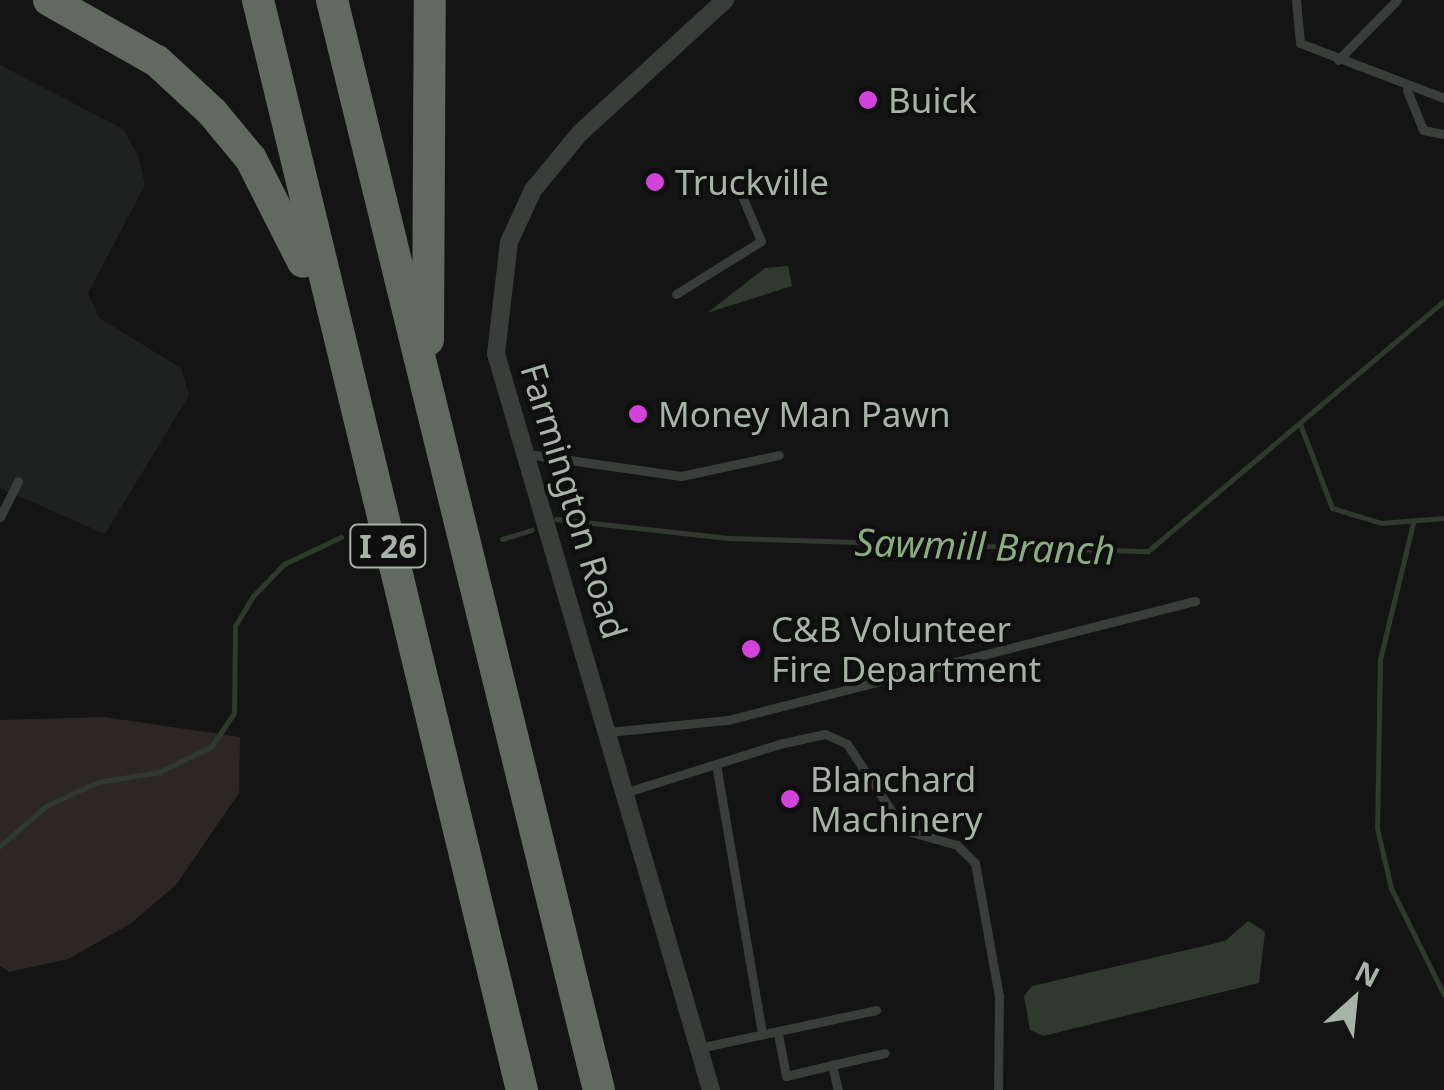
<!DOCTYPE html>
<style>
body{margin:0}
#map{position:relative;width:1444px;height:1090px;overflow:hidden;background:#131413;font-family:"Noto Sans",sans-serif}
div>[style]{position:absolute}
.built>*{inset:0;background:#1f2120}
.green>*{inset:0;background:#2c2724}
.water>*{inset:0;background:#30392d}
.stream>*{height:5px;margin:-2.5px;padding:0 2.5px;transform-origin:2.5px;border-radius:2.5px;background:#30392d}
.service>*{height:9px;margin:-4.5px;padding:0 4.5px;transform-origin:4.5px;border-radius:4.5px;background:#393e3a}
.minor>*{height:18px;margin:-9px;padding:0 9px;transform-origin:9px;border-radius:9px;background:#393e3a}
.motorway>*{height:32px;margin:-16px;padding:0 16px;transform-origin:16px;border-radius:16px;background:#616961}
.dots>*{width:28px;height:28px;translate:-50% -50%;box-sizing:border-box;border:5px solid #0e0f0e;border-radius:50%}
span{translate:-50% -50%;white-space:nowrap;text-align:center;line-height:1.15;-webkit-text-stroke:8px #0e0f0e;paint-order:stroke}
.shield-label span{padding:2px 8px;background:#0e0f0e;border:2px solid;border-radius:8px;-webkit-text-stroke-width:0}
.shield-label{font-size:32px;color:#a7b3a6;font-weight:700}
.poi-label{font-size:35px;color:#a7b3a6}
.left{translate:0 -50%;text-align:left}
.street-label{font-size:35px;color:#a7b3a6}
.water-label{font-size:38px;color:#8bab81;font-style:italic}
.north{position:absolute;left:1304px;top:950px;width:100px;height:100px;-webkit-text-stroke:8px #0e0f0e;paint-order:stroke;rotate:27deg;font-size:28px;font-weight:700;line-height:40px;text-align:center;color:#a7b3a6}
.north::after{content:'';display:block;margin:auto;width:35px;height:45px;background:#a7b3a6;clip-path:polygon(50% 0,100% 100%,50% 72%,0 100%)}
</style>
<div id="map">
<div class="built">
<i style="clip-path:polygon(0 65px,123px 129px,138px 155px,145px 185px,88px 293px,99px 318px,181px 368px,189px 395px,105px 534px,0 488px)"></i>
</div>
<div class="green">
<i style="clip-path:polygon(104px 717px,240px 737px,239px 793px,176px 885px,130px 924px,68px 959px,9px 972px,0 966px,0 720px)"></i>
</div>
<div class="water">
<i style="clip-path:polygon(788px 266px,792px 286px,707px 313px,765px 268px)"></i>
<i style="clip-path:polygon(1248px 921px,1265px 932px,1259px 983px,1043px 1036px,1030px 1030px,1024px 996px,1032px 986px,1225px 941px)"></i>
</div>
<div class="stream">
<i style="left:1300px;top:424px;width:90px;rotate:69.1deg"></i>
<i style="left:1332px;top:508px;width:51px;rotate:17deg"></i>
<i style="left:1381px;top:523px;width:63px;rotate:-4.5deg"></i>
<i style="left:556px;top:519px;width:173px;rotate:6.3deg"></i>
<i style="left:728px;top:538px;width:420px;rotate:1.8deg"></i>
<i style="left:1148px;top:551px;width:387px;rotate:-40.2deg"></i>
<i style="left:1413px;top:523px;width:140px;rotate:103.6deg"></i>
<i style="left:1380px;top:659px;width:169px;rotate:91deg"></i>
<i style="left:1377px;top:828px;width:62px;rotate:76.9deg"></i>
<i style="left:1391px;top:888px;width:119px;rotate:63.6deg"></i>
<i style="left:502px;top:539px;width:31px;rotate:-17deg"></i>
<i style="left:0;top:846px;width:61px;rotate:-41deg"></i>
<i style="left:46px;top:806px;width:57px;rotate:-24.8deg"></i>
<i style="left:98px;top:782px;width:62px;rotate:-9.3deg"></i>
<i style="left:159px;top:772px;width:58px;rotate:-25.7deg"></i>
<i style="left:211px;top:747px;width:41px;rotate:-55.9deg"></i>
<i style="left:234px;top:713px;width:87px;rotate:-89.3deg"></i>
<i style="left:235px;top:626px;width:35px;rotate:-59deg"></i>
<i style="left:253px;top:596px;width:45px;rotate:-45.9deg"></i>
<i style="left:284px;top:564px;width:63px;rotate:-25.3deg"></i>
</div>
<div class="service">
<i style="left:1296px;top:0;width:43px;rotate:84.7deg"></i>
<i style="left:1300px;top:43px;width:154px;rotate:20.9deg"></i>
<i style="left:1338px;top:60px;width:84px;rotate:-45.5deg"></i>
<i style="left:1407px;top:90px;width:43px;rotate:68.2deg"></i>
<i style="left:1423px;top:130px;width:21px;rotate:11deg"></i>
<i style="left:676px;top:294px;width:100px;rotate:-31.9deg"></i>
<i style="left:761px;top:241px;width:49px;rotate:-112.9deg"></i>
<i style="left:742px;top:196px;width:25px;rotate:-45deg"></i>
<i style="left:527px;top:454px;width:156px;rotate:8.1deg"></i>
<i style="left:681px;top:476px;width:100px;rotate:-12.1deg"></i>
<i style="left:0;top:517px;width:40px;rotate:-63.4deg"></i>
<i style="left:609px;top:732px;width:120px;rotate:-5.8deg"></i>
<i style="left:728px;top:720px;width:482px;rotate:-14.3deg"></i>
<i style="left:716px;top:764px;width:274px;rotate:80.3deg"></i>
<i style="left:627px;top:792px;width:159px;rotate:-17.5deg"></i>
<i style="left:779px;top:744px;width:47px;rotate:-12.3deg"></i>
<i style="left:825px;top:734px;width:24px;rotate:24deg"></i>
<i style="left:847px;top:744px;width:103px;rotate:56.5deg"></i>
<i style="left:904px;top:830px;width:55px;rotate:15.8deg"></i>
<i style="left:957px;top:845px;width:25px;rotate:45deg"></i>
<i style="left:975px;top:863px;width:135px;rotate:79.8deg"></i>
<i style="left:999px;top:996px;width:94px;rotate:90.6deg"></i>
<i style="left:778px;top:1034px;width:43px;rotate:79.2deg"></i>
<i style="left:786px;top:1076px;width:47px;rotate:-13.4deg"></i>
<i style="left:832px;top:1065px;width:26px;rotate:77deg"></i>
<i style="left:699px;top:1048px;width:181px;rotate:-12.1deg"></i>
<i style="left:832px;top:1065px;width:54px;rotate:-12.8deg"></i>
</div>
<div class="minor">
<i style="left:711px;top:1090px;width:767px;rotate:-106.28deg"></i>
<i style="left:496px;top:354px;width:113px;rotate:-83.4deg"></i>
<i style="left:509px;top:242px;width:57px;rotate:-65.2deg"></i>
<i style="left:533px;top:190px;width:74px;rotate:-50.5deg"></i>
<i style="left:580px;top:133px;width:197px;rotate:-42.5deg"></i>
</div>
<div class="motorway">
<i style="left:49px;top:0;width:124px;rotate:29.5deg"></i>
<i style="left:157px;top:61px;width:75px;rotate:42.8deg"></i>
<i style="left:212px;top:112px;width:61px;rotate:50.3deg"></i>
<i style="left:251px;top:159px;width:115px;rotate:63.2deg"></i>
<i style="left:258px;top:0;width:1122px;rotate:76.39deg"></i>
<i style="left:332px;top:0;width:1122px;rotate:76.24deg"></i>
<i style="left:428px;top:340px;width:340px;rotate:-89.7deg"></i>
</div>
<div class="dots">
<i style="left:868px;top:100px;background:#d343dc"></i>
<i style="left:655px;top:182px;background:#d343dc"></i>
<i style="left:638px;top:414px;background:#d343dc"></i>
<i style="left:751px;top:649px;background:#d343dc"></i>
<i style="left:790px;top:799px;background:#d343dc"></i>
</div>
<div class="shield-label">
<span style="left:388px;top:546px">I 26</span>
</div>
<div class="poi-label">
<span class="left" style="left:888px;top:100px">Buick</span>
<span class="left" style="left:675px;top:182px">Truckville</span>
<span class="left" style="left:658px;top:414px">Money Man Pawn</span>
<span class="left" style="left:771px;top:649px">C&amp;B Volunteer<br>Fire Department</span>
<span class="left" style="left:810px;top:799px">Blanchard<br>Machinery</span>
</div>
<div class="street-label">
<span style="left:574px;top:501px;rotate:73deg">Farmington Road</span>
</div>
<div class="water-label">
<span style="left:985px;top:546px;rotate:2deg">Sawmill Branch</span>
</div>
<div class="north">N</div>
</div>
